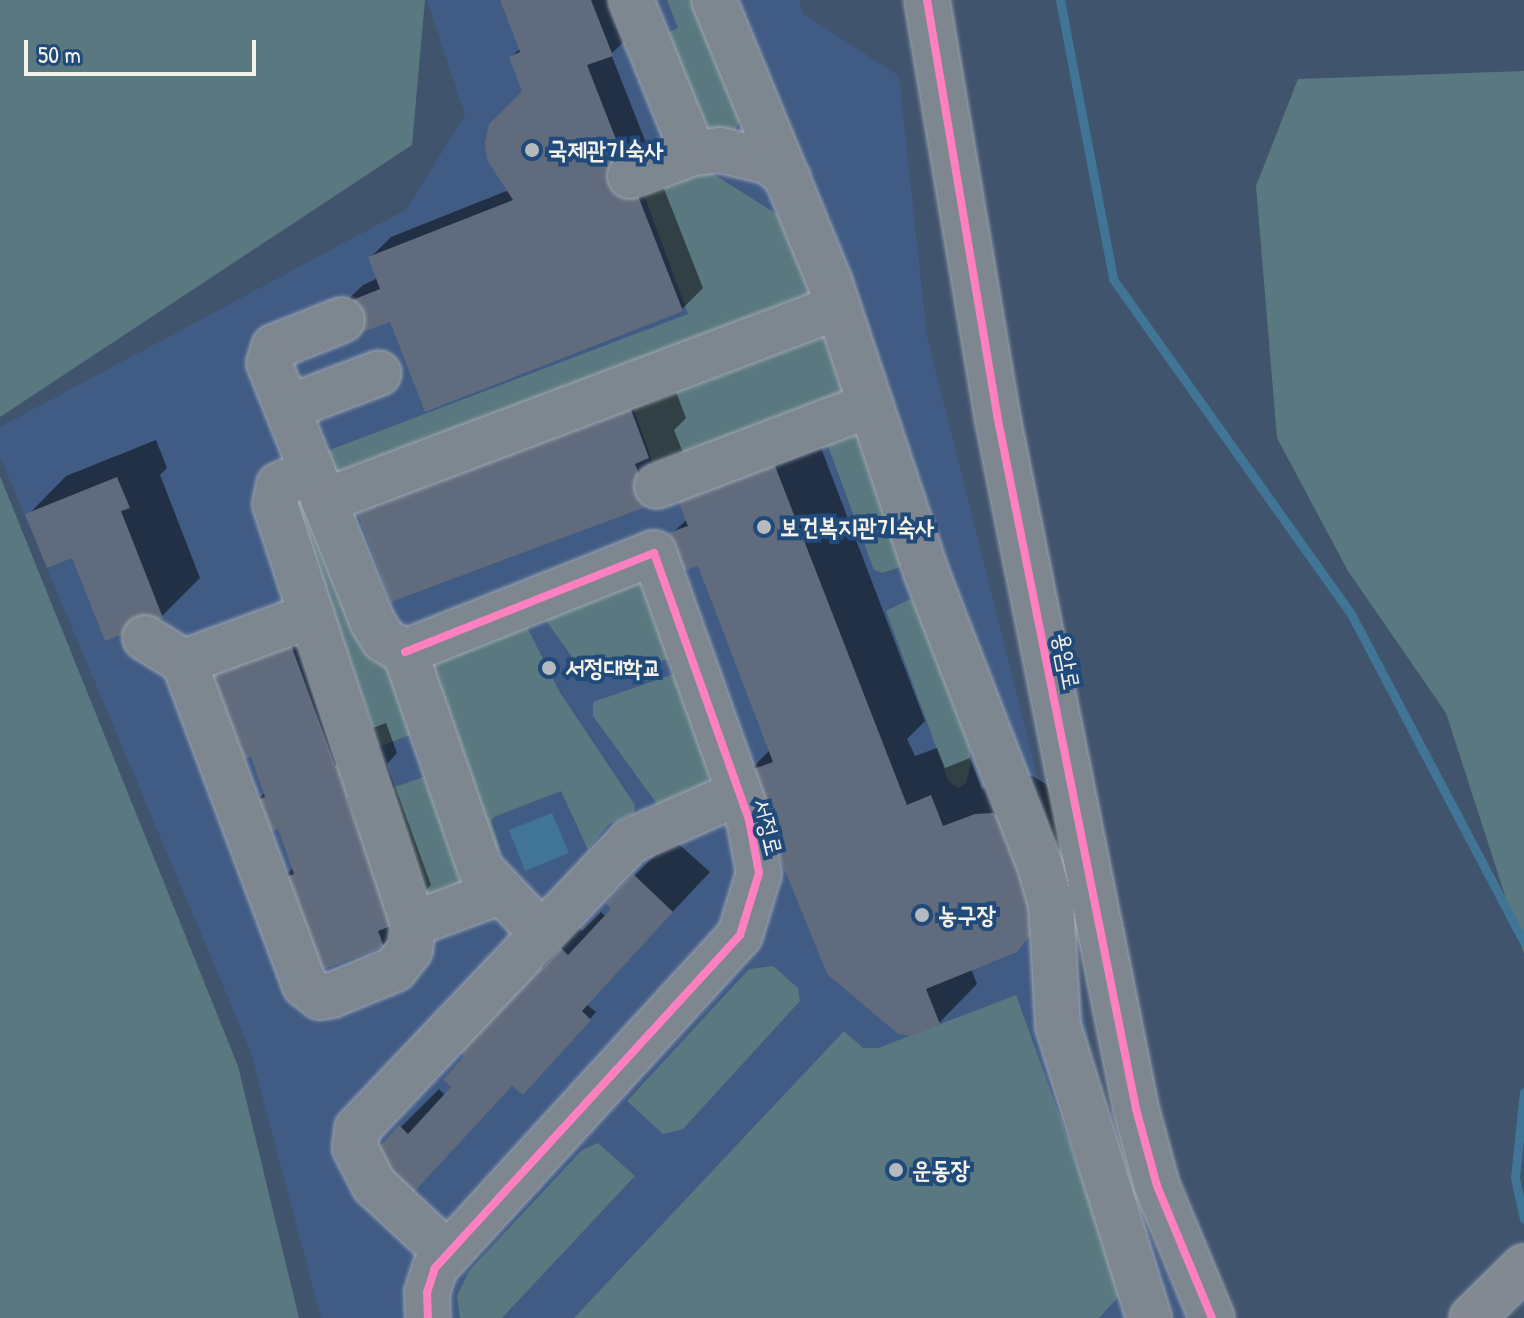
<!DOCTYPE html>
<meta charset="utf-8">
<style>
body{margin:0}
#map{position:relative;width:1524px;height:1318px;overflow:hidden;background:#41546d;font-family:"Patrick Hand","Poor Story",sans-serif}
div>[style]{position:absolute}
.built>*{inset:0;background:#405b84}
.green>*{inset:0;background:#5a7880}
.water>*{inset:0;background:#407596}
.shadow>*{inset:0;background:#0007}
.stream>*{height:9px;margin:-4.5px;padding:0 4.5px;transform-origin:4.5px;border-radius:4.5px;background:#407596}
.building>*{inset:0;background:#606b7d}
.roads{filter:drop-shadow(0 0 2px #a1a9b3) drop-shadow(0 0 2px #a1a9b3)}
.minor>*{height:44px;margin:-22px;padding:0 22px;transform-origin:22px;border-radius:22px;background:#7e868f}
.highway>*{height:44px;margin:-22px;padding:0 22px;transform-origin:22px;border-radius:22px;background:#828990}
.cycleway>*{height:8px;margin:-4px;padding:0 4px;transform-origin:4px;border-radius:4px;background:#ff80c0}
.dots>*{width:22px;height:22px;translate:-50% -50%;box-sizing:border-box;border:4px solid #1f4a7a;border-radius:50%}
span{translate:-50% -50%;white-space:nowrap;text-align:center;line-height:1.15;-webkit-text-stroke:8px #1f4a7a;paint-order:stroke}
.poi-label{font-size:24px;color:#f4f1e8;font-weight:700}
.left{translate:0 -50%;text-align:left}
.street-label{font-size:24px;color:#f4f1e8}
.scale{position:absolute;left:24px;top:40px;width:232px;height:36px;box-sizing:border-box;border:4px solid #f4f1e8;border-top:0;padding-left:10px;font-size:24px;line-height:28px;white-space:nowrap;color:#f4f1e8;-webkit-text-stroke:6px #1f4a7a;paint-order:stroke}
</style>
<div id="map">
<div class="built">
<i style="clip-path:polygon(427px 0,799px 0,802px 13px,899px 76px,927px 337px,1063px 878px,1103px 1130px,1187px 1318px,321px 1318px,250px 1050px,0 457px,0 427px,407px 209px,465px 115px)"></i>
</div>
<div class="green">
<i style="clip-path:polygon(0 0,425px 0,412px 145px,0 417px)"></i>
<i style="clip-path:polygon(667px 0,699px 0,743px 115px,733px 134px,709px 145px,655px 38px,678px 28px)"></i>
<i style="clip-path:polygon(1524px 71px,1524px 954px,1446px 713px,1348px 571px,1277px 438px,1256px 186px,1298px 79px)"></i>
<i style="clip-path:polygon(710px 172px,780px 216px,818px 292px,341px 486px,327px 451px,688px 314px,641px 187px)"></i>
<i style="clip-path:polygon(823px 327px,850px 394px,658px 477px,629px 396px)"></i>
<i style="clip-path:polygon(860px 421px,903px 566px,882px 573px,874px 570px,828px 446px,782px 463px,774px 447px)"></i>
<i style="clip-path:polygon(0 476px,238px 1066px,299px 1318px,0 1318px)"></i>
<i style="clip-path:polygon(307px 496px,378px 647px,422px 731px,371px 749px,290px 504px)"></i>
<i style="clip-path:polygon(641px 576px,673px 658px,601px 677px,586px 676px,544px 618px)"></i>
<i style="clip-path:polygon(910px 599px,918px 603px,969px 744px,971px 763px,966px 783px,959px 788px,949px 782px,886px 611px)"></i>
<i style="clip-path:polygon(527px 627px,559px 691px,635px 805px,634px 813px,609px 824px,588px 850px,561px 791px,494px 817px,491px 821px,502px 854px,492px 845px,431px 661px)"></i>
<i style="clip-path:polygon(677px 673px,713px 770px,704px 787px,657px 804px,593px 716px,593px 702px)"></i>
<i style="clip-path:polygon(429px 775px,473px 883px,428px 906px,389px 789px)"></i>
<i style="clip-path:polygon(773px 966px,798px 988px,800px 1001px,683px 1129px,663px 1134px,627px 1101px,749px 969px)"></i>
<i style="clip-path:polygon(1016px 995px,1123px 1292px,1099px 1318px,574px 1318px,844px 1031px,863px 1048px,878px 1048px)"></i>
<i style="clip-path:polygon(598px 1143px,635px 1176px,502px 1318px,460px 1318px,457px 1296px,469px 1271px,582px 1150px)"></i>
</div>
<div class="water">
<i style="clip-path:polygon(552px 813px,569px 853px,525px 871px,509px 830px)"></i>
</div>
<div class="shadow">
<i style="clip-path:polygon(502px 0,619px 0,632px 34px,611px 54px,703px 288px,682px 309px,391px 319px,342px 305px,363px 285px,378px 278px,370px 258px,391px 237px,509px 190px,524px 91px,511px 57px,521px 48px)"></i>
<i style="clip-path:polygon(668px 371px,686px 418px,674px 430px,688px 465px,392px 600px)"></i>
<i style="clip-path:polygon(807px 411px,925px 721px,907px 739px,915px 756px,937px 748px,945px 768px,970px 758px,982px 789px,1014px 776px,1032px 776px,1046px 784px,1080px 859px,1068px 900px,1016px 950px,971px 969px,977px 984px,939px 1023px,747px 773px,770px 750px,699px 563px,671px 534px)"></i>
<i style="clip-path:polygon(156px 440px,167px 468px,160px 475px,200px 578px,162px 616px,106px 638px,73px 556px,28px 515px,66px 476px)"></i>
<i style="clip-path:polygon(330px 608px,373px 728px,386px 723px,397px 753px,387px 764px,431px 885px,418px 898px,422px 907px,383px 945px,320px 968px,279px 881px,294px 867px,279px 826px,255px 802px,266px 792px,252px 754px,206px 678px)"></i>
<i style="clip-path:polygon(672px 838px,710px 872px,586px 1004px,596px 1012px,529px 1086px,512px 1083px,414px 1189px,401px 1127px,439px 1089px,446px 1096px,454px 1087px,445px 1080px,573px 923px,582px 931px,601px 912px,606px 917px,634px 876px)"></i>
</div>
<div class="stream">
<i style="left:1060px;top:0;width:284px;rotate:79.2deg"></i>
<i style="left:1113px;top:279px;width:409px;rotate:54.6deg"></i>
<i style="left:1350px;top:612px;width:373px;rotate:62.2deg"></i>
<i style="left:1524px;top:1092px;width:86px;rotate:96deg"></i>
<i style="left:1515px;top:1178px;width:42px;rotate:77.6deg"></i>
</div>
<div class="building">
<i style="clip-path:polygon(500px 0,591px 0,613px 56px,587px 65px,683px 311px,425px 412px,390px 322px,352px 336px,340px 305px,380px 289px,368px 257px,513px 200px,487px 160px,485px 143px,489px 124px,522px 91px,509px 57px,520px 52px)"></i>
<i style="clip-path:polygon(630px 407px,649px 458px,635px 464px,651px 505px,391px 602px,354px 504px)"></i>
<i style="clip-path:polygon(768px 448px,907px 805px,931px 795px,943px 826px,975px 814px,993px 813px,1008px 823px,1038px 926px,1017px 952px,926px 989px,940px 1024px,912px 1036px,898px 1034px,827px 974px,745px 772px,773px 762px,698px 566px,683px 571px,668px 533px,688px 526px,672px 485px)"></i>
<i style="clip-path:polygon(117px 477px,130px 508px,121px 511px,163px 618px,105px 641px,72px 558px,47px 568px,25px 514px)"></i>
<i style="clip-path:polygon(291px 645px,335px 765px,348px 759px,360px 793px,347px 798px,394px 925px,378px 931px,384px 947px,319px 971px,277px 881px,294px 874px,278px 829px,265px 834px,253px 801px,265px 797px,251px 757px,234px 763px,203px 678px)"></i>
<i style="clip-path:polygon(633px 874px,673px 912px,582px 1011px,591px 1020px,523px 1095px,512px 1086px,414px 1192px,373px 1154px,399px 1125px,408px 1134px,451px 1087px,443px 1080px,464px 1056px,454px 1047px,533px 960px,543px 968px,561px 948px,568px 955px,611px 909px,606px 903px)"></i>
</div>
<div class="roads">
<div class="minor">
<i style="left:631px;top:0;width:165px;rotate:67.9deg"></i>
<i style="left:714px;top:0;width:303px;rotate:67.7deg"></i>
<i style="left:829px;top:280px;width:308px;rotate:71.6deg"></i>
<i style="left:926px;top:572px;width:315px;rotate:68.8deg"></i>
<i style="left:1040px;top:866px;width:40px;rotate:74deg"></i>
<i style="left:1051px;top:904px;width:122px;rotate:86.7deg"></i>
<i style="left:1058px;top:1026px;width:306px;rotate:72.7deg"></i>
<i style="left:927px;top:0;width:421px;rotate:80.4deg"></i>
<i style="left:997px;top:415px;width:708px;rotate:78.67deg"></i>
<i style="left:1136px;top:1109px;width:80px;rotate:74.7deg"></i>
<i style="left:1157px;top:1186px;width:143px;rotate:67.4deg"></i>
<i style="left:630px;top:176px;width:67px;rotate:-20.1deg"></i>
<i style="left:693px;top:153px;width:27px;rotate:-6deg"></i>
<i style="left:720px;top:150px;width:51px;rotate:13.5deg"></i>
<i style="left:770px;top:162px;width:24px;rotate:42deg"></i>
<i style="left:342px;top:320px;width:73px;rotate:158.3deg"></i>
<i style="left:274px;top:347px;width:17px;rotate:107deg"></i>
<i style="left:269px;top:363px;width:278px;rotate:68.2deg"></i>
<i style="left:372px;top:621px;width:22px;rotate:58deg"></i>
<i style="left:384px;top:640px;width:24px;rotate:30deg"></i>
<i style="left:405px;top:652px;width:229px;rotate:70.9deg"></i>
<i style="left:480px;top:868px;width:89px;rotate:46.8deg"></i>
<i style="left:287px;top:408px;width:98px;rotate:-20.8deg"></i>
<i style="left:657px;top:486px;width:228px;rotate:-20.8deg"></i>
<i style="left:324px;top:501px;width:549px;rotate:-20.68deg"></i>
<i style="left:145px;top:638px;width:46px;rotate:31.6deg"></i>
<i style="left:184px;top:662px;width:345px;rotate:69.5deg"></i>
<i style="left:305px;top:985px;width:19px;rotate:39deg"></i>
<i style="left:320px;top:997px;width:12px;rotate:-9deg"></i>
<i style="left:332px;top:995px;width:68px;rotate:-22.4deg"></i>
<i style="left:395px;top:969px;width:24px;rotate:-52deg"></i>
<i style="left:410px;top:950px;width:26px;rotate:-83deg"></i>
<i style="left:413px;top:924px;width:442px;rotate:-108.2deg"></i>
<i style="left:275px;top:504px;width:19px;rotate:-78deg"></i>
<i style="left:279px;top:485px;width:36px;rotate:-23deg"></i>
<i style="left:405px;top:652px;width:268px;rotate:-21.7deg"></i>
<i style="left:654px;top:553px;width:283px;rotate:70.4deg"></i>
<i style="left:749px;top:820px;width:54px;rotate:79.3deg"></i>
<i style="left:759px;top:873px;width:65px;rotate:107deg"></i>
<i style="left:740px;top:935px;width:452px;rotate:132.5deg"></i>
<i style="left:435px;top:1268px;width:25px;rotate:108deg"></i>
<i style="left:427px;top:1292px;width:26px;rotate:88deg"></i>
<i style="left:184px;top:662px;width:136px;rotate:-20.2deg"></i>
<i style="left:413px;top:924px;width:93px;rotate:-20.2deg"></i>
<i style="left:447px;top:1253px;width:100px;rotate:-137deg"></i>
<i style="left:374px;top:1185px;width:42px;rotate:-117.2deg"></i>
<i style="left:355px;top:1148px;width:19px;rotate:-84deg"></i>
<i style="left:357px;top:1129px;width:397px;rotate:-46.5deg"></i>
<i style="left:630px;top:841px;width:119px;rotate:-23.8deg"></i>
</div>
<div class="highway">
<i style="left:1472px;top:1318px;width:73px;rotate:-44.4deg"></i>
</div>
</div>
<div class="cycleway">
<i style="left:927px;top:0;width:421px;rotate:80.4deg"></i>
<i style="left:997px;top:415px;width:708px;rotate:78.67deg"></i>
<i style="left:1136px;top:1109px;width:80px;rotate:74.7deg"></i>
<i style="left:1157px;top:1186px;width:143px;rotate:67.4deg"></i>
<i style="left:405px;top:652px;width:268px;rotate:-21.7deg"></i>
<i style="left:654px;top:553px;width:283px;rotate:70.4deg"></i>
<i style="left:749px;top:820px;width:54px;rotate:79.3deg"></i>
<i style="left:759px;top:873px;width:65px;rotate:107deg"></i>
<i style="left:740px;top:935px;width:452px;rotate:132.5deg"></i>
<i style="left:435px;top:1268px;width:25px;rotate:108deg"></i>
<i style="left:427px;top:1292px;width:26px;rotate:88deg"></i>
</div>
<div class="dots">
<i style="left:532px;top:150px;background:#b5babd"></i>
<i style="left:764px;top:527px;background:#b5babd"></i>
<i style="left:549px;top:668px;background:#b5babd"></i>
<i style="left:922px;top:915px;background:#b5babd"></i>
<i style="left:896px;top:1170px;background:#b5babd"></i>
</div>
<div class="poi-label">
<span class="left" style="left:548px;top:150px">국제관기숙사</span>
<span class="left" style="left:780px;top:527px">보건복지관기숙사</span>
<span class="left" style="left:565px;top:668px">서정대학교</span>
<span class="left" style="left:938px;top:915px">농구장</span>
<span class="left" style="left:912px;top:1170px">운동장</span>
</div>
<div class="street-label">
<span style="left:1067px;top:661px;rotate:79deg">용암로</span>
<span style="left:768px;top:827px;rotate:76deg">서정로</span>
</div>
<div class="scale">50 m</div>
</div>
